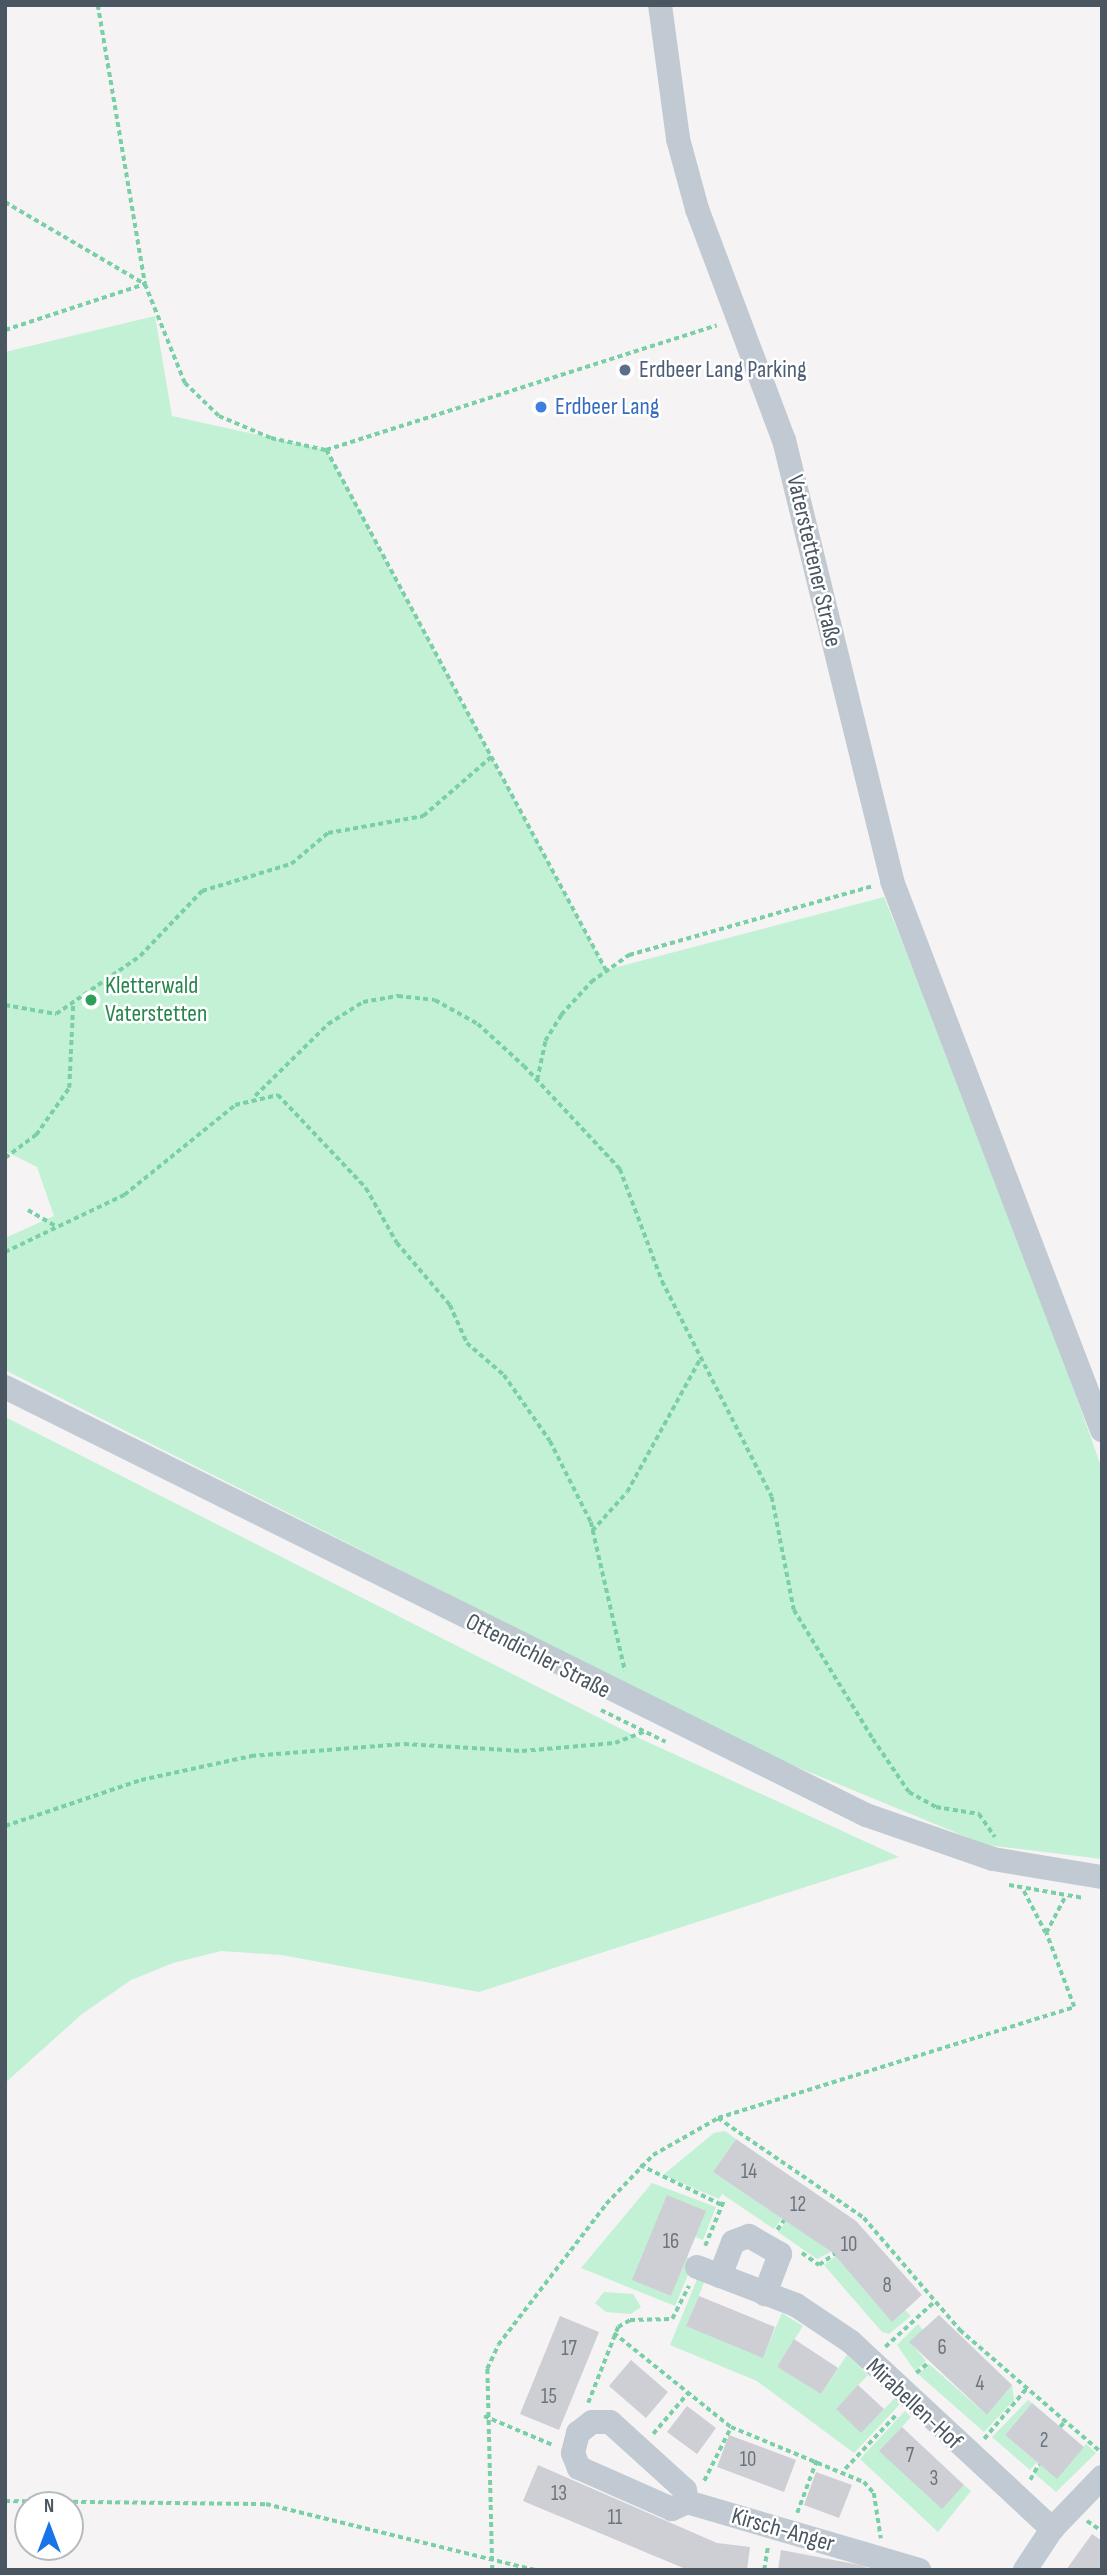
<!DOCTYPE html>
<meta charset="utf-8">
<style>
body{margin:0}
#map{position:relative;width:1107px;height:2575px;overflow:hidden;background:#f5f3f3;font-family:"Sofia Sans Condensed",sans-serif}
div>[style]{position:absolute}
.green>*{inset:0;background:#c3f1d5}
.building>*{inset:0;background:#cdcfd5}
.path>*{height:3.5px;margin-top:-1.75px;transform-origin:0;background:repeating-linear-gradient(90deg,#7ad0a6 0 5px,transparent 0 8.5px)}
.minor>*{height:24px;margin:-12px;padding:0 12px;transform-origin:12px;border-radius:12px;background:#c1cad2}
.dots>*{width:19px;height:19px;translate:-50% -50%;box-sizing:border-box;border:4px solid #fff;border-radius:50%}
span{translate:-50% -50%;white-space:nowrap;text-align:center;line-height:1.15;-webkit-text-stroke:5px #fff;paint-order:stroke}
.number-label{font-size:21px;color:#6b747e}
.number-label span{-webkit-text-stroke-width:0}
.service-label{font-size:24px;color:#4e5e75}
.left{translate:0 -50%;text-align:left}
.shop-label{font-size:24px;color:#366cbe}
.street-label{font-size:24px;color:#4a5661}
.leisure-label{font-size:24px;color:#27864d}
.frame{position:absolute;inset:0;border:7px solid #4a5661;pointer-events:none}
.north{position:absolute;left:14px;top:2491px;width:70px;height:70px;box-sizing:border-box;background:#fff;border:2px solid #b7bbc0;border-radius:50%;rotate:0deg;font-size:19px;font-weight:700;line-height:28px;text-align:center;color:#4a5661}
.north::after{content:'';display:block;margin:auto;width:24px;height:32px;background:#1a73e8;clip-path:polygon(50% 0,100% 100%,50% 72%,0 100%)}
</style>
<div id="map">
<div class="green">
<i style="clip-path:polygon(155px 316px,172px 416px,326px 450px,606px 970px,884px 897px,1008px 1204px,1102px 1469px,1102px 1859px,986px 1845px,763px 1753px,5px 1370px,5px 1238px,54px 1216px,37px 1167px,5px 1151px,5px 352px)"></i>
<i style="clip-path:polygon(5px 1417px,641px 1739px,899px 1857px,479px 1992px,282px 1955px,221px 1951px,173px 1963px,131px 1980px,82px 2014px,5px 2083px)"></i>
<i style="clip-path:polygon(725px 2131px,736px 2139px,713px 2172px,782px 2218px,774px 2229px,722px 2194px,719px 2199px,663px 2175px,714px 2133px)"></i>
<i style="clip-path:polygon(652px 2183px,716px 2207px,703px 2240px,695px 2237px,633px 2280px,671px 2296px,687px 2257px,694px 2260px,675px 2306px,581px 2268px)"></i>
<i style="clip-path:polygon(786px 2221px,812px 2238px,831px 2252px,817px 2259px,778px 2232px)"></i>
<i style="clip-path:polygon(836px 2256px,892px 2321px,905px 2310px,911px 2316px,889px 2334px,882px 2332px,824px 2265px)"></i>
<i style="clip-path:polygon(698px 2277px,705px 2280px,687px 2326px,763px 2357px,782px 2313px,803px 2326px,777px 2367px,821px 2394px,847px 2355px,868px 2375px,836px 2409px,861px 2432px,894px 2399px,900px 2404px,854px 2453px,757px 2381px,670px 2345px)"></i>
<i style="clip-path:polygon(604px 2292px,633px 2294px,641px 2307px,631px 2314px,606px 2312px,595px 2303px)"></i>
<i style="clip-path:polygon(918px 2324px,923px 2330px,910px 2342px,926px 2361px,915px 2371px,897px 2345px)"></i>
<i style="clip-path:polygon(929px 2364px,987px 2415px,1012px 2385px,1014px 2400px,984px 2432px,918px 2374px)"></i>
<i style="clip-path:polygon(1028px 2400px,1032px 2403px,1005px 2435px,1037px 2462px,1030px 2470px,992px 2437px)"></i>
<i style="clip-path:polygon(905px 2411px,911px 2417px,880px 2451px,942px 2508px,964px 2485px,971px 2491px,938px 2532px,860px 2459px)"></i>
<i style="clip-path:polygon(1086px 2444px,1096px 2453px,1056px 2492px,1034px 2473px,1040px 2465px,1057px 2478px)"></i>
</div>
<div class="building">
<i style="clip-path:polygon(736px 2139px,856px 2221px,922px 2295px,892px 2322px,833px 2253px,713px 2172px)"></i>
<i style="clip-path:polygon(667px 2195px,706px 2211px,671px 2296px,632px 2280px)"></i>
<i style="clip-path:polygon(699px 2296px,775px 2327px,763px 2358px,686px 2326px)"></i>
<i style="clip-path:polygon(939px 2315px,1012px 2385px,987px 2415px,909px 2342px)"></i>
<i style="clip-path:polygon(560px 2316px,599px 2332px,559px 2430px,520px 2414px)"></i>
<i style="clip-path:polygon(794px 2339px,838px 2368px,821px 2394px,777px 2367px)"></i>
<i style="clip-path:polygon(631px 2360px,668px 2392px,646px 2418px,609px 2386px)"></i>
<i style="clip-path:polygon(858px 2385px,884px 2409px,861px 2433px,836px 2409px)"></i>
<i style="clip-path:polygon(1032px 2403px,1084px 2447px,1057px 2479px,1005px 2435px)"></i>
<i style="clip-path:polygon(687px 2406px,716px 2428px,697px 2454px,667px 2432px)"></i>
<i style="clip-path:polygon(902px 2427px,964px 2485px,942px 2509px,879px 2451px)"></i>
<i style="clip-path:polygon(729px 2435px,796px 2460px,784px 2492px,717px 2467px)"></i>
<i style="clip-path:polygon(538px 2465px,717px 2543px,750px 2547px,747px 2570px,688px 2570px,523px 2501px)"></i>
<i style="clip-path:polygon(816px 2472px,852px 2485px,839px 2518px,804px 2505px)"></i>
<i style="clip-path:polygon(1092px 2534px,1102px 2541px,1102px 2570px,1066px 2570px)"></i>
<i style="clip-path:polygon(781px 2550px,860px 2565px,873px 2570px,778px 2570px)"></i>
</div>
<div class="path">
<i style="left:98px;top:5px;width:283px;rotate:80.4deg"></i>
<i style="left:5px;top:202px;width:162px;rotate:30.4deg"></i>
<i style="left:5px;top:330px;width:147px;rotate:-18.2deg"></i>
<i style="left:145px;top:284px;width:107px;rotate:68deg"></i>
<i style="left:185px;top:383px;width:47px;rotate:44.1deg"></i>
<i style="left:219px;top:416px;width:56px;rotate:22.9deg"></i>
<i style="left:271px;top:438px;width:56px;rotate:12.3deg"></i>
<i style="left:606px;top:971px;width:591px;rotate:-118.25deg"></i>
<i style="left:326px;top:450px;width:410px;rotate:-17.7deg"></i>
<i style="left:5px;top:1005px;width:52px;rotate:10deg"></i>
<i style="left:56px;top:1014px;width:102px;rotate:-34.6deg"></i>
<i style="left:140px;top:956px;width:90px;rotate:-46.4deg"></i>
<i style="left:202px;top:891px;width:93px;rotate:-16.9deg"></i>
<i style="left:291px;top:864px;width:48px;rotate:-40deg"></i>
<i style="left:328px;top:833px;width:97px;rotate:-10.1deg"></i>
<i style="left:423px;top:816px;width:90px;rotate:-40.9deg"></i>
<i style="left:537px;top:1080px;width:40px;rotate:-78deg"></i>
<i style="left:545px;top:1041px;width:31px;rotate:-58deg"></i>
<i style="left:561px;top:1015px;width:45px;rotate:-47.7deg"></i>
<i style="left:591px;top:982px;width:47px;rotate:-35.4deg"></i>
<i style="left:629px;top:955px;width:254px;rotate:-15.8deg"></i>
<i style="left:255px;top:1096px;width:103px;rotate:-44.6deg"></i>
<i style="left:328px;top:1024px;width:41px;rotate:-32.2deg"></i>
<i style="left:363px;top:1002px;width:36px;rotate:-10deg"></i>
<i style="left:398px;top:996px;width:37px;rotate:6deg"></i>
<i style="left:435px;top:1000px;width:49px;rotate:29.2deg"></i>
<i style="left:478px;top:1024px;width:62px;rotate:42.4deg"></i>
<i style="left:524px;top:1066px;width:141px;rotate:47deg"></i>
<i style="left:620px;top:1169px;width:120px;rotate:69.4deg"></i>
<i style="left:662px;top:1281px;width:242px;rotate:63deg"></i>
<i style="left:772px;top:1497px;width:115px;rotate:79deg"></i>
<i style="left:794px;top:1610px;width:151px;rotate:58.5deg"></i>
<i style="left:873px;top:1739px;width:64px;rotate:55.8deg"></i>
<i style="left:909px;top:1792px;width:31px;rotate:29deg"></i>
<i style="left:936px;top:1807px;width:44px;rotate:9.2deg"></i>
<i style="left:979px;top:1814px;width:28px;rotate:55deg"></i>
<i style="left:5px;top:1158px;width:39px;rotate:-37deg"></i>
<i style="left:36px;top:1135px;width:57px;rotate:-54.9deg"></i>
<i style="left:69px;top:1088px;width:84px;rotate:-87.3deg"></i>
<i style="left:28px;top:1210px;width:34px;rotate:30deg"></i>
<i style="left:5px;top:1252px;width:132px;rotate:-25.6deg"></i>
<i style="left:124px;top:1195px;width:143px;rotate:-39deg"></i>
<i style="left:235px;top:1105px;width:44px;rotate:-13.1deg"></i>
<i style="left:278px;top:1095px;width:128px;rotate:46.6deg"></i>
<i style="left:366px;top:1188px;width:63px;rotate:60.6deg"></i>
<i style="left:397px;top:1243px;width:82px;rotate:49.5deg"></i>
<i style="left:450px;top:1305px;width:42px;rotate:65.9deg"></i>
<i style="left:467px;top:1343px;width:49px;rotate:40.9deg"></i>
<i style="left:504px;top:1375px;width:80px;rotate:55.1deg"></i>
<i style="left:550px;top:1441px;width:91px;rotate:63.2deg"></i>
<i style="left:591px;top:1522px;width:153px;rotate:77.1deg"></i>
<i style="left:592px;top:1531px;width:52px;rotate:-48.1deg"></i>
<i style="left:627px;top:1492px;width:152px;rotate:-61.2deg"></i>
<i style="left:601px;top:1710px;width:72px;rotate:26.2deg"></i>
<i style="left:5px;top:1826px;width:144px;rotate:-18.7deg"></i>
<i style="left:141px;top:1780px;width:113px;rotate:-12.3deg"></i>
<i style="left:251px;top:1756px;width:153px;rotate:-4.5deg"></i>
<i style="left:404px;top:1744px;width:118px;rotate:3.4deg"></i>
<i style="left:522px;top:1751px;width:93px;rotate:-4.9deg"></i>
<i style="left:615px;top:1743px;width:33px;rotate:-21deg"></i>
<i style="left:1009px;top:1885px;width:76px;rotate:9.8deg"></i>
<i style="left:1024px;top:1891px;width:47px;rotate:62.4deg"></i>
<i style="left:718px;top:2118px;width:177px;rotate:34.4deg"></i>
<i style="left:864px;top:2218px;width:148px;rotate:49.4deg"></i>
<i style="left:960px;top:2330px;width:188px;rotate:40.9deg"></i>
<i style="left:640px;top:2165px;width:91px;rotate:26deg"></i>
<i style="left:777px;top:2230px;width:12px;rotate:-55deg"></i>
<i style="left:705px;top:2246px;width:50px;rotate:-67.6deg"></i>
<i style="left:802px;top:2253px;width:21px;rotate:35deg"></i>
<i style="left:819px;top:2265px;width:19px;rotate:-36deg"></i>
<i style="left:614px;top:2333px;width:150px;rotate:38.8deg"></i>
<i style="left:731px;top:2427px;width:144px;rotate:22.5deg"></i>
<i style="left:864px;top:2482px;width:15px;rotate:48deg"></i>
<i style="left:874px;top:2493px;width:46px;rotate:81.2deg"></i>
<i style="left:885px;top:2347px;width:68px;rotate:-42.6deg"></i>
<i style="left:916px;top:2373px;width:16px;rotate:-40deg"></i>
<i style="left:588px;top:2403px;width:82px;rotate:-68.5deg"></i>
<i style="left:618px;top:2327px;width:14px;rotate:-30deg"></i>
<i style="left:630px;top:2320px;width:42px;rotate:-1.4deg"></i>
<i style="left:672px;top:2319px;width:37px;rotate:-63deg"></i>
<i style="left:484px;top:2416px;width:75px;rotate:22.8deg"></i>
<i style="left:1060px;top:2427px;width:8px;rotate:-50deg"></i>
<i style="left:653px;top:2434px;width:54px;rotate:-49.5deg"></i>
<i style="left:984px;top:2439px;width:67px;rotate:-49.9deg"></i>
<i style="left:845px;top:2469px;width:74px;rotate:-46.6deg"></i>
<i style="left:1030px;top:2480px;width:18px;rotate:-61deg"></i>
<i style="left:704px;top:2481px;width:60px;rotate:-63.4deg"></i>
<i style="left:5px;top:2501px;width:261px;rotate:0.7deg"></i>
<i style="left:266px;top:2504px;width:277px;rotate:13.8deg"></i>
<i style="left:797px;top:2513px;width:58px;rotate:-69.7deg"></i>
<i style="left:1087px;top:2521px;width:18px;rotate:34deg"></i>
<i style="left:492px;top:2570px;width:201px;rotate:-91.4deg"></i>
<i style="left:487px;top:2369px;width:26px;rotate:-65deg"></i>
<i style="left:498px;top:2345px;width:178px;rotate:-52.5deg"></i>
<i style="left:606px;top:2204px;width:68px;rotate:-46.2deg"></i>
<i style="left:653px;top:2155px;width:75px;rotate:-29.6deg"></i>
<i style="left:718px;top:2118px;width:373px;rotate:-17.3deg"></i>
<i style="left:1074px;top:2007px;width:79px;rotate:-110.7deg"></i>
<i style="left:1046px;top:1933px;width:41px;rotate:-62.2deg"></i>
<i style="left:764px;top:2570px;width:24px;rotate:-81deg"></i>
</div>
<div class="minor">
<i style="left:660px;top:5px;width:135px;rotate:82.3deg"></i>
<i style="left:678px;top:139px;width:73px;rotate:74.8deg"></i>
<i style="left:697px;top:209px;width:247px;rotate:69.4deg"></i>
<i style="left:784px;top:440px;width:454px;rotate:76.2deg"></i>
<i style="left:892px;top:881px;width:588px;rotate:69.07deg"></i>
<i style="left:5px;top:1387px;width:962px;rotate:26.43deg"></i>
<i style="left:866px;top:1815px;width:134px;rotate:19.1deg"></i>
<i style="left:993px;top:1859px;width:110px;rotate:9.4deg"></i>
<i style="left:697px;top:2267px;width:106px;rotate:21deg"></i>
<i style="left:796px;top:2305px;width:66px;rotate:33.9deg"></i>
<i style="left:851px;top:2342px;width:275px;rotate:42.9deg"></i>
<i style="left:720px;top:2276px;width:36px;rotate:-69deg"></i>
<i style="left:733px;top:2242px;width:17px;rotate:-21deg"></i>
<i style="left:749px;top:2236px;width:36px;rotate:30deg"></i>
<i style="left:780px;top:2254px;width:43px;rotate:110.6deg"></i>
<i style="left:687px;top:2502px;width:17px;rotate:155deg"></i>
<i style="left:672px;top:2509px;width:102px;rotate:-156.2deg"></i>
<i style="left:579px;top:2468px;width:16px;rotate:-112deg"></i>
<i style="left:573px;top:2453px;width:21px;rotate:-76deg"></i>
<i style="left:578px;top:2433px;width:18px;rotate:-38deg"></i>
<i style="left:592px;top:2422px;width:18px"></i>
<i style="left:610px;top:2422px;width:101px;rotate:42.2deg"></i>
<i style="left:685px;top:2490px;width:12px;rotate:81deg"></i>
<i style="left:687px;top:2502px;width:242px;rotate:16.3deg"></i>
<i style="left:1025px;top:2570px;width:49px;rotate:-56.6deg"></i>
<i style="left:1052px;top:2529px;width:72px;rotate:-46.1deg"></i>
</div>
<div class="dots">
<i style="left:625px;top:370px;background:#5c6f8a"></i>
<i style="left:541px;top:407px;background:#3f7fe0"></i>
<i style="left:91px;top:1000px;background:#2e9e5b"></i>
</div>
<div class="number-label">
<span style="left:749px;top:2172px">14</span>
<span style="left:798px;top:2205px">12</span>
<span style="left:671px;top:2242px">16</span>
<span style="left:849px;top:2245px">10</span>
<span style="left:887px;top:2286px">8</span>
<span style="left:942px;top:2348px">6</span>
<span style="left:569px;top:2349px">17</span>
<span style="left:980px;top:2384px">4</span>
<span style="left:549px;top:2397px">15</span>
<span style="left:1044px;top:2441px">2</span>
<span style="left:910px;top:2456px">7</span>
<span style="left:748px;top:2460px">10</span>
<span style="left:934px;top:2479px">3</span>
<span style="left:559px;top:2494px">13</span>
<span style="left:615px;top:2518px">11</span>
</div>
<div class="service-label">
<span class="left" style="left:639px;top:370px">Erdbeer Lang Parking</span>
</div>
<div class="shop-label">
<span class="left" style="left:555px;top:407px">Erdbeer Lang</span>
</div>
<div class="street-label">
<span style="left:814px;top:561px;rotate:77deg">Vaterstettener Straße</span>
<span style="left:538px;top:1656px;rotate:27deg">Ottendichler Straße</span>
<span style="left:914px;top:2404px;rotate:43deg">Mirabellen-Hof</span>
<span style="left:783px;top:2530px;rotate:16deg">Kirsch-Anger</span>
</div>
<div class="leisure-label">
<span class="left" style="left:105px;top:1000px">Kletterwald<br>Vaterstetten</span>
</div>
<div class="frame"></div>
<div class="north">N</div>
</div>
